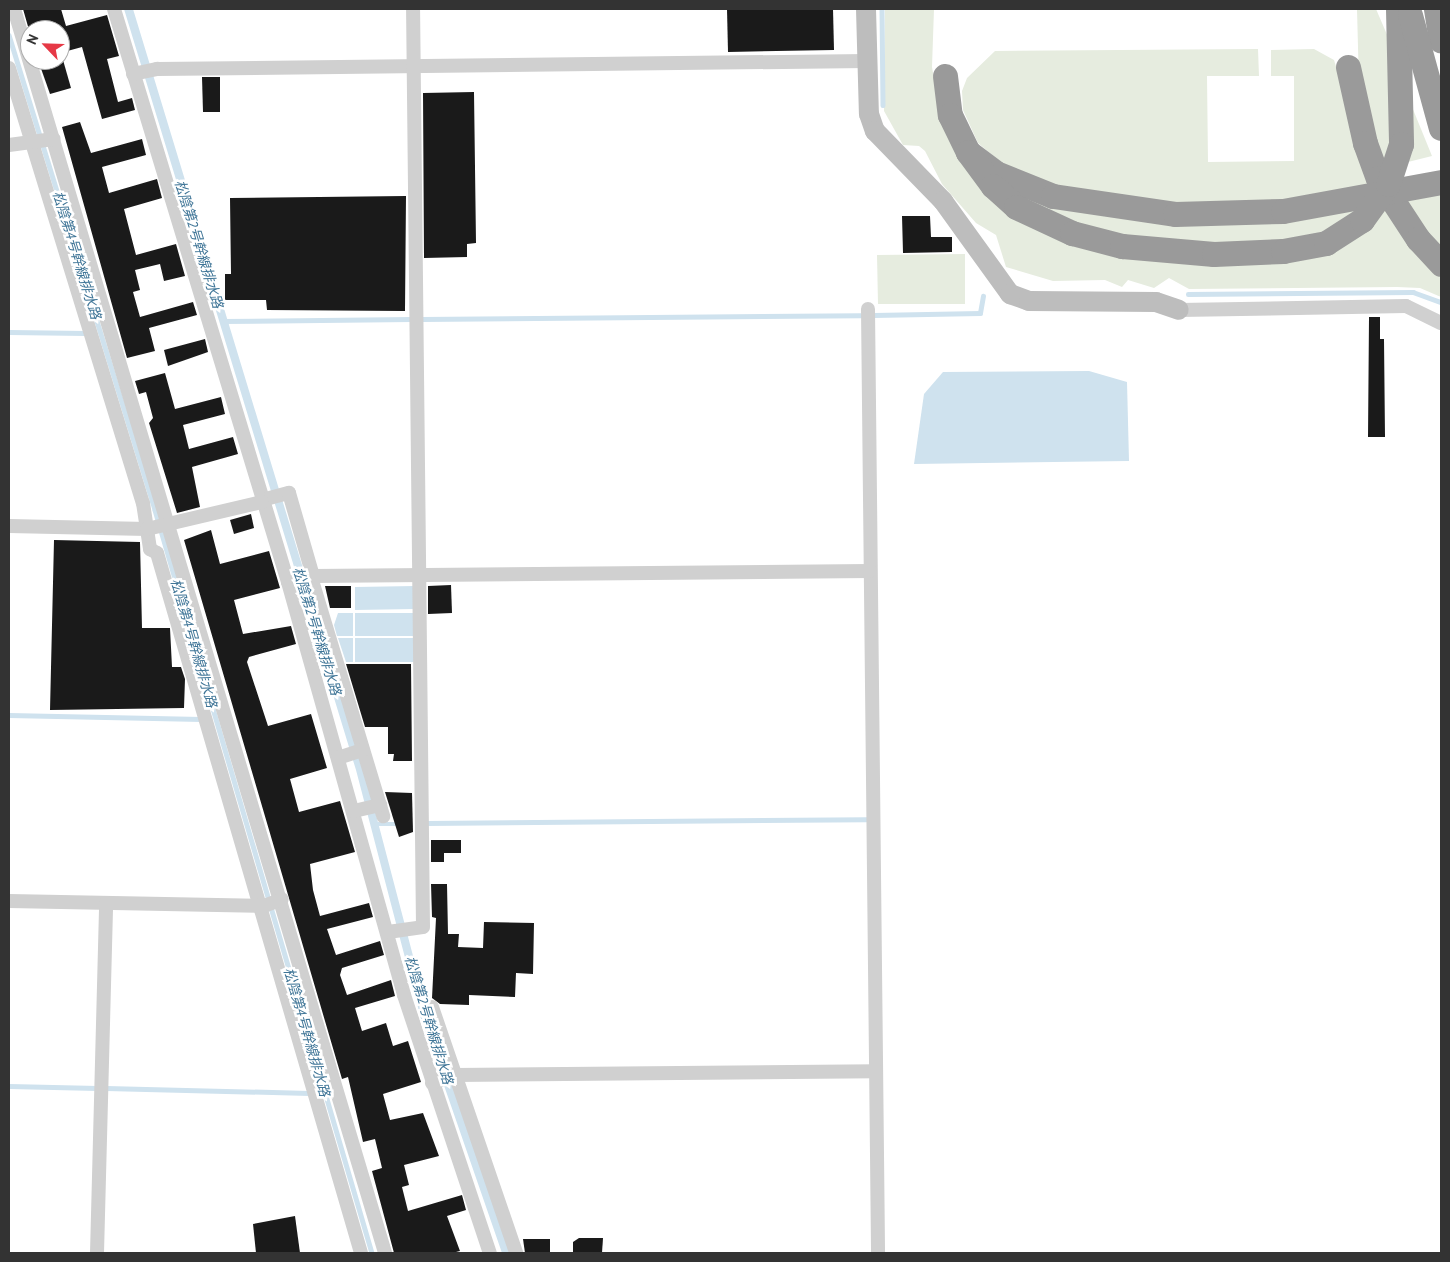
<!DOCTYPE html>
<meta charset="utf-8">
<style>
body{margin:0}
#map{position:relative;width:1450px;height:1262px;overflow:hidden;background:#fff;font-family:"PT Sans","Noto Sans JP",sans-serif}
div>[style]{position:absolute}
.green>*{inset:0;background:#e6ecdf}
.water>*{inset:0;background:#cfe2ee}
.stream>*{height:4.5px;margin:-2.25px;padding:0 2.25px;transform-origin:2.25px;border-radius:2.25px;background:#cfe2ee}
.building>*{inset:0;background:#1a1a1a}
.street>*{height:14px;margin:-7px;padding:0 7px;transform-origin:7px;border-radius:7px;background:#d0d0d0}
.secondary>*{height:20px;margin:-10px;padding:0 10px;transform-origin:10px;border-radius:10px;background:#bdbdbd}
.highway>*{height:25px;margin:-12.5px;padding:0 12.5px;transform-origin:12.5px;border-radius:12.5px;background:#9a9a9a}
.highway-bridge>*{height:25px;margin:-12.5px;padding:0 12.5px;transform-origin:12.5px;border-radius:12.5px;background:#9a9a9a}
span{translate:-50% -50%;white-space:nowrap;text-align:center;line-height:1.15;-webkit-text-stroke:5px #fff;paint-order:stroke}
.water-label{font-size:14px;color:#3f7597;font-style:italic}
.frame{position:absolute;inset:0;border:10px solid #333;pointer-events:none}
.north{position:absolute;left:20px;top:20px;width:50px;height:50px;box-sizing:border-box;background:#fff;border:1px solid #adadad;border-radius:50%;rotate:294deg;font-size:14px;font-weight:700;line-height:20px;text-align:center;color:#333}
.north::after{content:'';display:block;margin:auto;width:18px;height:22px;background:#e63946;clip-path:polygon(50% 0,100% 100%,50% 72%,0 100%)}
</style>
<div id="map">
<div class="green">
<i style="clip-path:polygon(885px 9px,934px 9px,932px 67px,941px 120px,1037px 228px,1285px 258px,1385px 206px,1441px 277px,1441px 297px,1420px 288px,1397px 287px,1189px 289px,1169px 278px,1154px 288px,1128px 280px,1122px 287px,1105px 280px,1053px 281px,1006px 267px,996px 235px,976px 223px,942px 184px,925px 151px,919px 146px,903px 145px,884px 111px)"></i>
<i style="clip-path:polygon(1357px 9px,1376px 9px,1391px 44px,1393px 128px,1384px 168px,1359px 85px)"></i>
<i style="clip-path:polygon(1258px 49px,1259px 76px,1207px 76px,1208px 162px,1294px 161px,1294px 76px,1271px 76px,1271px 50px,1314px 49px,1334px 60px,1373px 188px,1296px 202px,1174px 206px,1094px 196px,1021px 174px,998px 160px,978px 143px,963px 110px,962px 91px,967px 78px,995px 51px)"></i>
<i style="clip-path:polygon(1410px 102px,1432px 156px,1400px 164px)"></i>
<i style="clip-path:polygon(1441px 190px,1441px 253px,1399px 199px)"></i>
<i style="clip-path:polygon(1015px 191px,1056px 205px,1359px 209px,1339px 225px,1308px 237px,1266px 244px,1153px 240px,1095px 230px,1048px 214px)"></i>
<i style="clip-path:polygon(965px 254px,965px 304px,878px 304px,877px 255px)"></i>
</div>
<div class="water">
<i style="clip-path:polygon(124px 9px,133px 9px,364px 769px,428px 1013px,510px 1253px,502px 1253px,421px 1019px,356px 770px)"></i>
<i style="clip-path:polygon(1089px 371px,1127px 382px,1129px 461px,914px 464px,924px 394px,943px 372px)"></i>
<i style="clip-path:polygon(415px 586px,414px 609px,355px 610px,355px 587px)"></i>
<i style="clip-path:polygon(338px 613px,353px 613px,353px 636px,337px 636px,334px 625px)"></i>
<i style="clip-path:polygon(355px 613px,415px 613px,414px 636px,355px 636px)"></i>
<i style="clip-path:polygon(338px 638px,353px 638px,353px 662px,346px 662px)"></i>
<i style="clip-path:polygon(355px 638px,414px 638px,415px 662px,355px 662px)"></i>
</div>
<div class="stream">
<i style="left:882px;top:9px;width:96px;rotate:89.4deg"></i>
<i style="left:9px;top:35px;width:497px;rotate:72.9deg"></i>
<i style="left:155px;top:510px;width:774px;rotate:73.72deg"></i>
<i style="left:1188px;top:294px;width:225px;rotate:-0.5deg"></i>
<i style="left:1413px;top:292px;width:30px;rotate:20deg"></i>
<i style="left:874px;top:315px;width:106px;rotate:-1.1deg"></i>
<i style="left:980px;top:313px;width:17px;rotate:-80deg"></i>
<i style="left:422px;top:319px;width:438px;rotate:-0.5deg"></i>
<i style="left:222px;top:321px;width:189px;rotate:-0.6deg"></i>
<i style="left:9px;top:332px;width:76px;rotate:0.8deg"></i>
<i style="left:9px;top:715px;width:192px;rotate:1.2deg"></i>
<i style="left:427px;top:823px;width:439px;rotate:-0.5deg"></i>
<i style="left:374px;top:824px;width:27px"></i>
<i style="left:9px;top:1086px;width:88px;rotate:1.3deg"></i>
<i style="left:106px;top:1088px;width:203px;rotate:1.4deg"></i>
</div>
<div class="building">
<i style="clip-path:polygon(23px 9px,61px 9px,66px 26px,107px 15px,119px 56px,107px 59px,118px 102px,132px 98px,135px 110px,102px 119px,82px 47px,60px 53px,60px 30px,29px 30px)"></i>
<i style="clip-path:polygon(727px 9px,833px 9px,834px 50px,728px 52px)"></i>
<i style="clip-path:polygon(38px 60px,63px 60px,71px 88px,50px 94px)"></i>
<i style="clip-path:polygon(202px 77px,220px 77px,220px 112px,203px 112px)"></i>
<i style="clip-path:polygon(474px 92px,476px 243px,467px 244px,467px 257px,424px 258px,423px 93px)"></i>
<i style="clip-path:polygon(80px 122px,91px 153px,142px 139px,146px 155px,102px 167px,109px 193px,157px 179px,162px 198px,124px 209px,136px 255px,176px 244px,185px 276px,164px 281px,160px 264px,135px 270px,140px 290px,133px 292px,140px 317px,193px 302px,197px 315px,149px 328px,155px 351px,127px 358px,62px 127px)"></i>
<i style="clip-path:polygon(406px 196px,405px 311px,267px 310px,266px 300px,225px 300px,225px 274px,231px 274px,230px 198px)"></i>
<i style="clip-path:polygon(902px 216px,930px 216px,931px 237px,952px 237px,952px 252px,903px 253px)"></i>
<i style="clip-path:polygon(1369px 317px,1380px 317px,1380px 339px,1384px 339px,1385px 437px,1368px 437px)"></i>
<i style="clip-path:polygon(205px 339px,208px 352px,168px 366px,164px 350px)"></i>
<i style="clip-path:polygon(165px 373px,175px 409px,221px 397px,225px 414px,183px 425px,189px 449px,233px 437px,238px 454px,192px 467px,200px 507px,177px 513px,149px 423px,153px 418px,146px 392px,139px 394px,135px 381px)"></i>
<i style="clip-path:polygon(251px 514px,254px 528px,234px 534px,230px 520px)"></i>
<i style="clip-path:polygon(211px 530px,220px 564px,269px 551px,280px 588px,234px 600px,243px 634px,291px 626px,296px 644px,249px 657px,247px 662px,268px 726px,311px 714px,327px 768px,290px 779px,299px 812px,340px 801px,355px 852px,310px 864px,313px 890px,320px 916px,369px 903px,373px 917px,327px 929px,336px 955px,380px 941px,384px 955px,342px 968px,340px 975px,347px 995px,391px 980px,395px 996px,355px 1008px,362px 1031px,386px 1023px,393px 1046px,408px 1041px,421px 1082px,383px 1094px,390px 1120px,423px 1113px,439px 1156px,404px 1165px,409px 1185px,402px 1187px,408px 1211px,462px 1195px,466px 1210px,447px 1216px,460px 1251px,452px 1253px,394px 1253px,372px 1171px,382px 1168px,375px 1139px,363px 1142px,348px 1077px,342px 1079px,184px 540px)"></i>
<i style="clip-path:polygon(54px 540px,140px 542px,142px 628px,170px 628px,172px 667px,181px 667px,185px 679px,184px 708px,50px 710px)"></i>
<i style="clip-path:polygon(451px 585px,452px 613px,428px 614px,428px 586px)"></i>
<i style="clip-path:polygon(325px 586px,351px 586px,351px 608px,330px 608px)"></i>
<i style="clip-path:polygon(346px 664px,411px 664px,412px 761px,393px 761px,394px 754px,388px 754px,388px 727px,365px 727px)"></i>
<i style="clip-path:polygon(385px 792px,412px 793px,413px 832px,399px 837px)"></i>
<i style="clip-path:polygon(431px 840px,461px 840px,461px 853px,444px 853px,444px 862px,431px 862px)"></i>
<i style="clip-path:polygon(431px 884px,447px 884px,448px 934px,459px 934px,458px 947px,483px 948px,484px 922px,534px 923px,533px 974px,516px 973px,515px 997px,469px 995px,469px 1005px,440px 1004px,432px 998px,436px 918px,432px 917px)"></i>
<i style="clip-path:polygon(295px 1216px,300px 1253px,256px 1253px,253px 1224px)"></i>
<i style="clip-path:polygon(579px 1238px,603px 1238px,602px 1253px,573px 1253px,573px 1242px)"></i>
<i style="clip-path:polygon(523px 1239px,550px 1239px,550px 1253px,525px 1253px)"></i>
</div>
<div class="street">
<i style="left:14px;top:9px;width:1298px;rotate:73.39deg"></i>
<i style="left:114px;top:9px;width:599px;rotate:73.11deg"></i>
<i style="left:288px;top:582px;width:429px;rotate:74.3deg"></i>
<i style="left:404px;top:995px;width:272px;rotate:71.6deg"></i>
<i style="left:9px;top:68px;width:455px;rotate:72.9deg"></i>
<i style="left:143px;top:503px;width:47px;rotate:81.3deg"></i>
<i style="left:150px;top:549px;width:8px;rotate:30deg"></i>
<i style="left:157px;top:553px;width:729px;rotate:73.75deg"></i>
<i style="left:133px;top:74px;width:25px;rotate:-12deg"></i>
<i style="left:157px;top:69px;width:710px;rotate:-0.65deg"></i>
<i style="left:9px;top:145px;width:45px;rotate:-7.6deg"></i>
<i style="left:868px;top:309px;width:944px;rotate:89.39deg"></i>
<i style="left:1179px;top:310px;width:227px;rotate:-1deg"></i>
<i style="left:1406px;top:306px;width:39px;rotate:26deg"></i>
<i style="left:262px;top:500px;width:28px;rotate:-15deg"></i>
<i style="left:289px;top:493px;width:86px;rotate:73.9deg"></i>
<i style="left:9px;top:526px;width:138px;rotate:1.2deg"></i>
<i style="left:147px;top:529px;width:118px;rotate:-13.2deg"></i>
<i style="left:311px;top:577px;width:250px;rotate:73.2deg"></i>
<i style="left:288px;top:582px;width:26px;rotate:-13deg"></i>
<i style="left:313px;top:576px;width:557px;rotate:-0.51deg"></i>
<i style="left:338px;top:758px;width:26px;rotate:-18deg"></i>
<i style="left:354px;top:811px;width:27px;rotate:-13deg"></i>
<i style="left:9px;top:901px;width:255px;rotate:1.1deg"></i>
<i style="left:264px;top:906px;width:19px;rotate:-21deg"></i>
<i style="left:388px;top:932px;width:35px;rotate:-8deg"></i>
<i style="left:423px;top:927px;width:918px;rotate:-90.62deg"></i>
<i style="left:432px;top:1007px;width:260px;rotate:71.1deg"></i>
<i style="left:432px;top:1083px;width:24px;rotate:-19deg"></i>
<i style="left:455px;top:1075px;width:421px;rotate:-0.5deg"></i>
<i style="left:97px;top:1253px;width:350px;rotate:-88.5deg"></i>
</div>
<div class="secondary">
<i style="left:866px;top:9px;width:105px;rotate:88.4deg"></i>
<i style="left:869px;top:114px;width:18px;rotate:71deg"></i>
<i style="left:875px;top:131px;width:98px;rotate:45.8deg"></i>
<i style="left:943px;top:201px;width:115px;rotate:54.2deg"></i>
<i style="left:1010px;top:294px;width:20px;rotate:20deg"></i>
<i style="left:1029px;top:301px;width:127px;rotate:0.5deg"></i>
<i style="left:1156px;top:302px;width:24px;rotate:19deg"></i>
</div>
<div class="highway">
<i style="left:1398px;top:9px;width:135px;rotate:88.7deg"></i>
<i style="left:1436px;top:9px;width:32px;rotate:81deg"></i>
<i style="left:1410px;top:15px;width:117px;rotate:74.7deg"></i>
<i style="left:1348px;top:67px;width:78px;rotate:77.4deg"></i>
<i style="left:1365px;top:143px;width:37px;rotate:70deg"></i>
<i style="left:1378px;top:178px;width:73px;rotate:56.7deg"></i>
<i style="left:1418px;top:239px;width:34px;rotate:47deg"></i>
<i style="left:945px;top:76px;width:39px;rotate:83deg"></i>
<i style="left:950px;top:115px;width:41px;rotate:64.1deg"></i>
<i style="left:968px;top:152px;width:35px;rotate:37deg"></i>
<i style="left:996px;top:173px;width:61px;rotate:22deg"></i>
<i style="left:1053px;top:196px;width:123px;rotate:8.4deg"></i>
<i style="left:968px;top:152px;width:42px;rotate:53.7deg"></i>
<i style="left:993px;top:186px;width:31px;rotate:42deg"></i>
<i style="left:1016px;top:207px;width:62px;rotate:24.9deg"></i>
<i style="left:1072px;top:233px;width:52px;rotate:14.6deg"></i>
<i style="left:1122px;top:246px;width:92px;rotate:5deg"></i>
<i style="left:1214px;top:254px;width:69px;rotate:-2.5deg"></i>
<i style="left:1283px;top:251px;width:44px;rotate:-10.5deg"></i>
<i style="left:1326px;top:243px;width:43px;rotate:-32.6deg"></i>
</div>
<div class="highway-bridge">
<i style="left:1175px;top:214px;width:108px;rotate:-1.6deg"></i>
<i style="left:1283px;top:211px;width:161px;rotate:-10.4deg"></i>
<i style="left:1362px;top:220px;width:44px;rotate:-54.2deg"></i>
<i style="left:1388px;top:184px;width:42px;rotate:-72deg"></i>
</div>
<div class="water-label">
<span style="left:199px;top:244px;rotate:73deg">松陰第2号幹線排水路</span>
<span style="left:77px;top:255px;rotate:73deg">松陰第4号幹線排水路</span>
<span style="left:317px;top:631px;rotate:73deg">松陰第2号幹線排水路</span>
<span style="left:194px;top:643px;rotate:74deg">松陰第4号幹線排水路</span>
<span style="left:429px;top:1020px;rotate:73deg">松陰第2号幹線排水路</span>
<span style="left:307px;top:1032px;rotate:74deg">松陰第4号幹線排水路</span>
</div>
<div class="frame"></div>
<div class="north">N</div>
</div>
